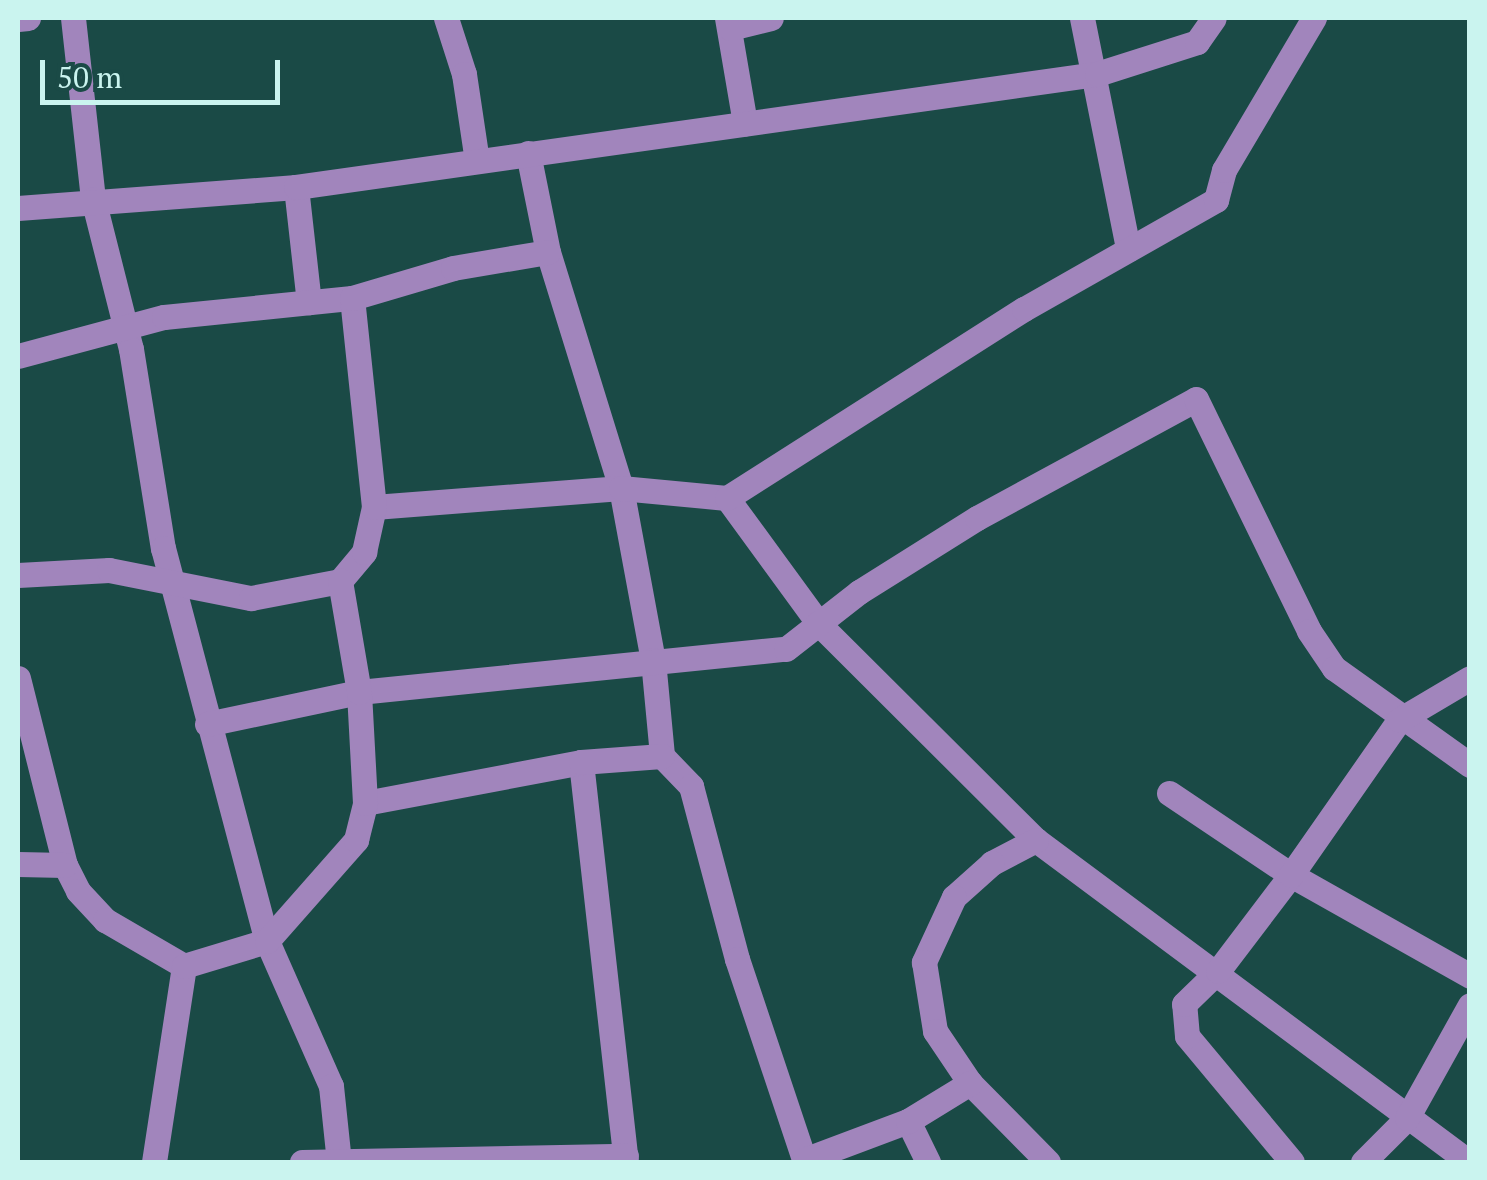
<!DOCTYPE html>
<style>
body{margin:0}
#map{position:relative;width:1487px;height:1180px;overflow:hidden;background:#1a4a46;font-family:"PT Serif",serif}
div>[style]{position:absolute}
.minor>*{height:25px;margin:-12.5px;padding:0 12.5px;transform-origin:12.5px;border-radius:12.5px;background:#a185bc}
span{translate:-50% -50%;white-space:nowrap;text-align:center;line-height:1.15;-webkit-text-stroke:8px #1a4a46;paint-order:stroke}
.frame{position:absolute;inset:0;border:20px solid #caf4ef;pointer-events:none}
.scale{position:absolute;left:40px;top:60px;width:240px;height:45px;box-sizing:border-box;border:5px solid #caf4ef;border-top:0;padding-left:12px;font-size:30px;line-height:35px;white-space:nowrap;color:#caf4ef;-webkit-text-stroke:8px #1a4a46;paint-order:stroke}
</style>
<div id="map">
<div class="minor">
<i style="left:73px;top:18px;width:182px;rotate:83.7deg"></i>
<i style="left:93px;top:199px;width:155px;rotate:75.8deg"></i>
<i style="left:131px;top:349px;width:202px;rotate:80.9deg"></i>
<i style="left:163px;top:548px;width:407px;rotate:75.2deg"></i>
<i style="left:267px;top:941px;width:158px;rotate:66.2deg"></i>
<i style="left:331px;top:1086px;width:76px;rotate:84deg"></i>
<i style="left:446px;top:18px;width:59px;rotate:72.2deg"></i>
<i style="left:464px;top:74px;width:88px;rotate:81.5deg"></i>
<i style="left:727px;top:18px;width:107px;rotate:80.3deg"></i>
<i style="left:1082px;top:18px;width:236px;rotate:78.7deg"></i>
<i style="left:18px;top:19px;width:10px;rotate:-6deg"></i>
<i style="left:730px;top:28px;width:42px;rotate:-13.7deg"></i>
<i style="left:528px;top:153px;width:101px;rotate:78.6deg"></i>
<i style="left:548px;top:252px;width:247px;rotate:72.8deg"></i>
<i style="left:621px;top:488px;width:175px;rotate:79.5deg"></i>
<i style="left:653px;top:660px;width:96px;rotate:84.6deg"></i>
<i style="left:662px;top:756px;width:42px;rotate:46deg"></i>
<i style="left:691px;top:786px;width:179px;rotate:75.1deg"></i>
<i style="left:737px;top:959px;width:214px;rotate:71.5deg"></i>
<i style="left:296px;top:187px;width:116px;rotate:83.6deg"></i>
<i style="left:18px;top:208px;width:279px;rotate:-4.3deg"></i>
<i style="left:296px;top:187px;width:809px;rotate:-8.03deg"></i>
<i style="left:1097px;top:74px;width:105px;rotate:-17.7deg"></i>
<i style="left:1197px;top:42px;width:29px;rotate:-55deg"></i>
<i style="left:18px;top:356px;width:151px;rotate:-15deg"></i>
<i style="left:164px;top:317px;width:189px;rotate:-5.8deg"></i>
<i style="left:727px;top:498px;width:155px;rotate:53.9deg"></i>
<i style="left:818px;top:623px;width:308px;rotate:44.9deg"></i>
<i style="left:1036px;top:840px;width:540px;rotate:36.64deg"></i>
<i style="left:374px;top:507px;width:248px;rotate:-4.4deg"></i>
<i style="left:621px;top:488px;width:106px;rotate:5.4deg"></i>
<i style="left:727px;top:498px;width:352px;rotate:-32.5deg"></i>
<i style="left:1024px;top:309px;width:221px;rotate:-29.6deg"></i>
<i style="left:1216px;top:200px;width:31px;rotate:-75deg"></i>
<i style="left:1224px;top:170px;width:177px;rotate:-59.4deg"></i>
<i style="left:18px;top:575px;width:91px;rotate:-3.1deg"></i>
<i style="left:109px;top:570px;width:145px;rotate:11.2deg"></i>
<i style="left:251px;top:598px;width:91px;rotate:-10.8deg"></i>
<i style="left:340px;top:581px;width:38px;rotate:-50deg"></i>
<i style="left:364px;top:552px;width:46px;rotate:-77.5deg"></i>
<i style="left:374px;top:507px;width:210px;rotate:-96deg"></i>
<i style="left:352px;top:298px;width:105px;rotate:-16.5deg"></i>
<i style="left:453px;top:268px;width:96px;rotate:-9.6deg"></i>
<i style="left:18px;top:678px;width:193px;rotate:75.9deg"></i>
<i style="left:65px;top:865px;width:29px;rotate:63deg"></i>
<i style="left:78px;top:891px;width:40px;rotate:47deg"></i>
<i style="left:105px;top:920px;width:91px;rotate:30.2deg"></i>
<i style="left:184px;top:966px;width:198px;rotate:98.7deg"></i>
<i style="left:207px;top:724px;width:155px;rotate:-11.9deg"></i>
<i style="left:359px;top:692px;width:429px;rotate:-5.8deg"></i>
<i style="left:786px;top:649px;width:93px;rotate:-38deg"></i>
<i style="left:859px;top:592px;width:139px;rotate:-32.1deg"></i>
<i style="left:977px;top:518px;width:249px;rotate:-28.5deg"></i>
<i style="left:1196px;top:399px;width:258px;rotate:64deg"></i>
<i style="left:1309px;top:631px;width:45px;rotate:56deg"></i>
<i style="left:1334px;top:668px;width:167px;rotate:35.5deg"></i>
<i style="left:581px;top:762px;width:403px;rotate:83.6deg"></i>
<i style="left:1169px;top:793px;width:147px;rotate:33.9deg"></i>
<i style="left:1291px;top:875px;width:206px;rotate:29.4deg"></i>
<i style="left:365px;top:803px;width:220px;rotate:-10.7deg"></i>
<i style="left:581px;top:762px;width:81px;rotate:-4.2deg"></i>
<i style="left:1036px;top:840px;width:50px;rotate:152.4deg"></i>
<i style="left:992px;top:863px;width:51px;rotate:138.2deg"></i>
<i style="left:954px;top:897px;width:72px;rotate:114.8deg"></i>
<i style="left:924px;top:962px;width:70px;rotate:80.9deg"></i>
<i style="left:935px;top:1031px;width:63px;rotate:56.1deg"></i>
<i style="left:970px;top:1083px;width:111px;rotate:45.4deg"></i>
<i style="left:18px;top:864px;width:47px;rotate:1.2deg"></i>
<i style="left:184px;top:966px;width:87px;rotate:-16.8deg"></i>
<i style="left:267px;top:941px;width:135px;rotate:-48.6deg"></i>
<i style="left:356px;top:840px;width:38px;rotate:-76deg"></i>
<i style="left:365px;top:803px;width:111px;rotate:-93.1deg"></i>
<i style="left:359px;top:692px;width:113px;rotate:-99.7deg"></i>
<i style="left:908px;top:1121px;width:46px;rotate:64deg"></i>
<i style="left:804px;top:1160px;width:111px;rotate:-20.6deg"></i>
<i style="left:908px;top:1121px;width:73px;rotate:-31.5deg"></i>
<i style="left:302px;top:1162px;width:324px;rotate:-1.1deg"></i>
<i style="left:1292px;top:1162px;width:164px;rotate:-129.8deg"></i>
<i style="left:1187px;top:1036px;width:32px;rotate:-95deg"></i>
<i style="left:1184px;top:1004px;width:47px;rotate:-44.1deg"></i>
<i style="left:1218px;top:971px;width:121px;rotate:-52.8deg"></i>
<i style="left:1291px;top:875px;width:189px;rotate:-55.1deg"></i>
<i style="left:1399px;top:720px;width:82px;rotate:-30.6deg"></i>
<i style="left:1363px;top:1162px;width:62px;rotate:-45deg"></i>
<i style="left:1407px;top:1118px;width:129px;rotate:-60.9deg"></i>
</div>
<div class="frame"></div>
<div class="scale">50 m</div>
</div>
